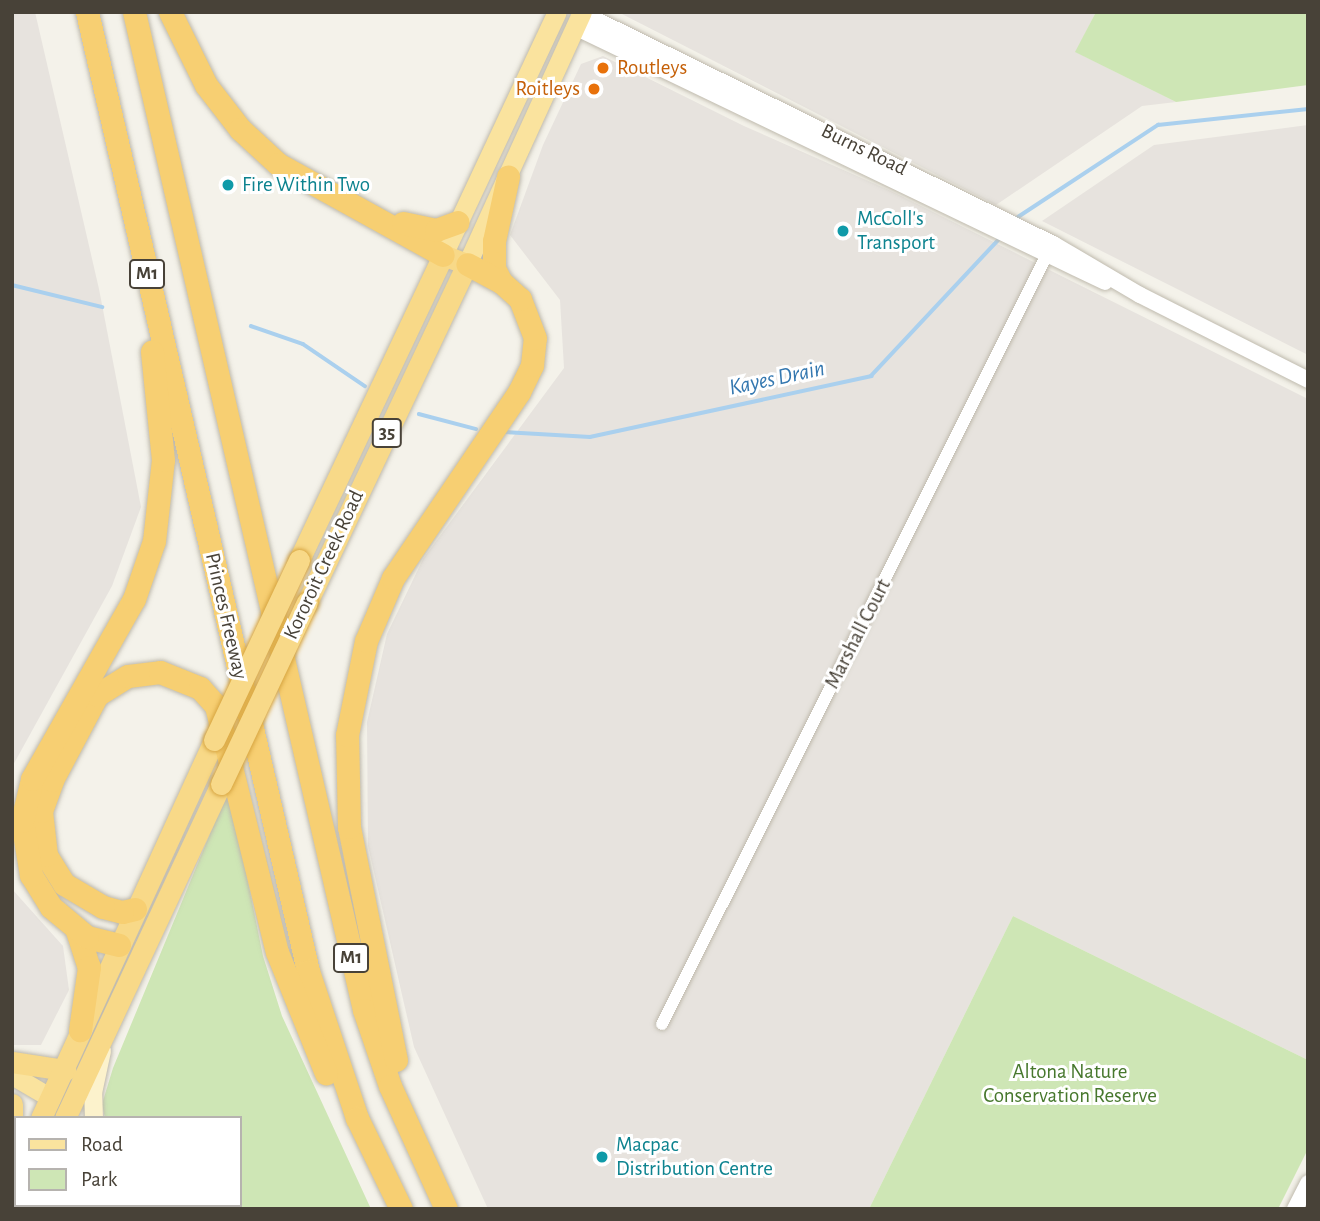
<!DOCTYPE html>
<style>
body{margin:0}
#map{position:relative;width:1320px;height:1221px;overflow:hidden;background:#f4f2ea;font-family:"Alegreya Sans",sans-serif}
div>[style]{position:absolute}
.industrial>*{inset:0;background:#e7e3de}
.green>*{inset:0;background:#cee6b5}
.parking>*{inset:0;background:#e6e4e1}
.stream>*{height:3.5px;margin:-1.75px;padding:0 1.75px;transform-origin:1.75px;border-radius:1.75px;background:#aad0ee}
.roads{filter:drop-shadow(0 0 2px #bfbaad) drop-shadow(0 0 2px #bfbaad)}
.minor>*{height:12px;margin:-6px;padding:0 6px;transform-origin:6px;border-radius:6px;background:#fff}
.tertiary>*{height:16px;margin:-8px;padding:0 8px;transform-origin:8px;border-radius:8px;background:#fff}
.secondary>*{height:18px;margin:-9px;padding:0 9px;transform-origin:9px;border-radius:9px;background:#fcf2cc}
.primary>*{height:19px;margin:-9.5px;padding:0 9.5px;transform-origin:9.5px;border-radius:9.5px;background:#fae39e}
.trunk>*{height:21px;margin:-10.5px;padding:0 10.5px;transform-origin:10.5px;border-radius:10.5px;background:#f8d988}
.motorway>*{height:23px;margin:-11.5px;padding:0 11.5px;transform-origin:11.5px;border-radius:11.5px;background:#f7cf72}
.bridges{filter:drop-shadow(0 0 2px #d7a541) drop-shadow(0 0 2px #d7a541)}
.trunk-bridge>*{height:21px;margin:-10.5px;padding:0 10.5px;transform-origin:10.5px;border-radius:10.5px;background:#f8d988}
.dots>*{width:19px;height:19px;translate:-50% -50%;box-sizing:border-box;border:4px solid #fff;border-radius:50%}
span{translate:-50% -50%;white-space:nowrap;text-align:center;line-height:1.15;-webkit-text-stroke:6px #fff;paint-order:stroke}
.shield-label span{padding:2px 5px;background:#fff;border:2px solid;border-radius:5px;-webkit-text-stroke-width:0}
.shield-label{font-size:19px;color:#484238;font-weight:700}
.food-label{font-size:21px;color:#c56008}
.left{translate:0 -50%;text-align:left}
.right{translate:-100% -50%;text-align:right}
.street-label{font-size:21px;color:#484238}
.culture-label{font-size:21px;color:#0d838f}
.park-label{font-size:21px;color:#47782d}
.water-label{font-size:23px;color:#3578b0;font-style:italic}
.frame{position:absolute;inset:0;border:14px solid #484238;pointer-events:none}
.legend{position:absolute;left:14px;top:1116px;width:228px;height:91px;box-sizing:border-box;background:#fff;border:2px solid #b6b3af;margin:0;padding:9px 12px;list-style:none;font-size:21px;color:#484238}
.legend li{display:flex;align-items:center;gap:14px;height:35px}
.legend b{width:35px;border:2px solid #b6b3af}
</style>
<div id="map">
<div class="industrial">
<i style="clip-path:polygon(12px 12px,35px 12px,99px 289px,141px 507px,112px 586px,12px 767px)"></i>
<i style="clip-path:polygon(618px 12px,1096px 12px,1076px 52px,1176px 102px,1142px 106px,996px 205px)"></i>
<i style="clip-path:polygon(603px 56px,744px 126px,891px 191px,1308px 399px,1308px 1060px,1013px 916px,869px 1209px,488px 1209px,414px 1047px,368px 846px,367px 722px,387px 634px,423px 559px,564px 368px,560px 300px,510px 235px,543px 145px,581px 64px)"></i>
<i style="clip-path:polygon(1308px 125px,1308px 355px,1042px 221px,1154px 145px)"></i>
<i style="clip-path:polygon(12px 889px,63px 946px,69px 990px,41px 1045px,12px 1045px)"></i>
</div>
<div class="green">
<i style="clip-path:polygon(1096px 12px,1308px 12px,1308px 85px,1176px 102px,1075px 52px)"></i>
<i style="clip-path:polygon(229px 788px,263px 956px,282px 1016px,371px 1209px,235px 1209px,229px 1205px,240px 1205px,240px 1118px,105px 1118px,102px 1104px,113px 1068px)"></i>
<i style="clip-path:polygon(1013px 916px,1308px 1060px,1308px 1149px,1278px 1209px,869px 1209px)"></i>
</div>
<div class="parking">
<i style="clip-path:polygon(43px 1205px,128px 1205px,131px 1209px,41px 1209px)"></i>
</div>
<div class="stream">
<i style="left:1018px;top:217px;width:168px;rotate:-33.3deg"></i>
<i style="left:1158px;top:125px;width:151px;rotate:-6.1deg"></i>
<i style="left:12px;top:285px;width:93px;rotate:13.7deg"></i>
<i style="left:251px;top:326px;width:55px;rotate:19.1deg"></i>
<i style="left:303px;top:344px;width:75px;rotate:34.1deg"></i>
<i style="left:419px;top:414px;width:59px;rotate:14.7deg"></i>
<i style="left:504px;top:432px;width:86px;rotate:3.3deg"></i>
<i style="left:590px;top:437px;width:288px;rotate:-12.2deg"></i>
<i style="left:871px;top:376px;width:189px;rotate:-46.9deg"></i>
</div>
<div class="roads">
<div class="minor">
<i style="left:662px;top:1024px;width:869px;rotate:-63.41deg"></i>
</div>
<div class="tertiary">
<i style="left:582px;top:13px;width:525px;rotate:26.13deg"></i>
<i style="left:1053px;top:244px;width:101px;rotate:30.4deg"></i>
<i style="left:1140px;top:295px;width:188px;rotate:26.8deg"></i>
<i style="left:575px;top:27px;width:588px;rotate:25.69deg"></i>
<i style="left:1295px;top:1209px;width:29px;rotate:-63deg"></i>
</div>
<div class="secondary">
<i style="left:94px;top:1118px;width:25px;rotate:-92deg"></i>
<i style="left:93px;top:1093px;width:43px;rotate:-77.9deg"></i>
<i style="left:167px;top:1205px;width:5px;rotate:53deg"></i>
<i style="left:219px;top:1205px;width:6px;rotate:39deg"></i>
</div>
<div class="primary">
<i style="left:443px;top:255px;width:268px;rotate:-64.9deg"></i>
<i style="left:467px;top:264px;width:277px;rotate:-65.5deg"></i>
<i style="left:12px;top:1075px;width:45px;rotate:30.5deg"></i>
</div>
<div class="trunk">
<i style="left:299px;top:560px;width:337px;rotate:-64.7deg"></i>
<i style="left:443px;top:255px;width:26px;rotate:21deg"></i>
<i style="left:467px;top:264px;width:374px;rotate:115.3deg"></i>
<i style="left:12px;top:1062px;width:54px;rotate:8.6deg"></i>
<i style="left:12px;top:1104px;width:33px;rotate:90deg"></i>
<i style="left:41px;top:1118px;width:416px;rotate:-65.4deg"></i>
<i style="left:65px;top:1118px;width:369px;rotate:-65deg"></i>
<i style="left:12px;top:1170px;width:7px;rotate:-56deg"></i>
<i style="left:13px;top:1209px;width:6px;rotate:-59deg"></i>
</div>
<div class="motorway">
<i style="left:87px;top:12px;width:984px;rotate:77.02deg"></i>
<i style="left:308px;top:971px;width:155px;rotate:71.6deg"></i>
<i style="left:357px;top:1118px;width:101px;rotate:64.2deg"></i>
<i style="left:134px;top:12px;width:1024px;rotate:77.02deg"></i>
<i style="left:364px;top:1010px;width:80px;rotate:71.1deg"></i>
<i style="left:390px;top:1086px;width:135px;rotate:65.5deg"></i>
<i style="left:170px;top:12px;width:81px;rotate:63.7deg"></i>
<i style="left:206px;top:85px;width:56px;rotate:52.3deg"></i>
<i style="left:240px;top:129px;width:52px;rotate:42.6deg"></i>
<i style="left:278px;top:164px;width:188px;rotate:28.9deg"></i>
<i style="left:403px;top:223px;width:34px;rotate:12deg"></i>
<i style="left:436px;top:230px;width:23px;rotate:-20deg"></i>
<i style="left:501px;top:282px;width:16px;rotate:-117deg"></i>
<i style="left:494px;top:268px;width:27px;rotate:-90deg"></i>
<i style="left:494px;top:241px;width:66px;rotate:-77.7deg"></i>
<i style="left:135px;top:909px;width:13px;rotate:167deg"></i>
<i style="left:122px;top:912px;width:20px;rotate:-165deg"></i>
<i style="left:103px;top:907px;width:45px;rotate:-149.5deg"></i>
<i style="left:64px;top:884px;width:34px;rotate:-122deg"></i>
<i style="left:46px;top:855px;width:44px;rotate:-96.5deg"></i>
<i style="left:41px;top:811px;width:33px;rotate:-70deg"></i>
<i style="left:52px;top:780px;width:96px;rotate:-62.1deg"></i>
<i style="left:97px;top:695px;width:36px;rotate:-32deg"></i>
<i style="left:128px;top:676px;width:32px;rotate:-7deg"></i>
<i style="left:160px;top:672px;width:43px;rotate:21.8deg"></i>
<i style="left:200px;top:688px;width:24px;rotate:48deg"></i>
<i style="left:216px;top:706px;width:253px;rotate:76.1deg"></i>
<i style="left:277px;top:952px;width:131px;rotate:68deg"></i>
<i style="left:77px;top:931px;width:38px;rotate:72deg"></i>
<i style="left:89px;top:967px;width:64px;rotate:98.1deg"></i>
<i style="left:119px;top:945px;width:33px;rotate:-166deg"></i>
<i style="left:87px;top:937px;width:47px;rotate:-140.2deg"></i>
<i style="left:51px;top:907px;width:38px;rotate:-122deg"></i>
<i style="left:31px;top:875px;width:55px;rotate:-99.5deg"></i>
<i style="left:22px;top:821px;width:43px;rotate:-76.6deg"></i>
<i style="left:32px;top:779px;width:207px;rotate:-60.5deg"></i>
<i style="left:134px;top:599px;width:61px;rotate:-71deg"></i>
<i style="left:154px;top:541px;width:81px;rotate:-83.7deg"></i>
<i style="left:163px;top:460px;width:109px;rotate:-95.8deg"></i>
<i style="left:396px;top:1060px;width:238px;rotate:-101.4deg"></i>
<i style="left:349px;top:827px;width:92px;rotate:-91.2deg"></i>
<i style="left:347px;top:735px;width:96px;rotate:-78.6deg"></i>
<i style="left:366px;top:641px;width:69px;rotate:-66.8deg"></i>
<i style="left:393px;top:578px;width:225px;rotate:-55.9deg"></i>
<i style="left:519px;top:392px;width:30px;rotate:-64deg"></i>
<i style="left:532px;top:365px;width:27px;rotate:-84deg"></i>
<i style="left:535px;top:338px;width:42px;rotate:-111deg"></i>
<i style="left:520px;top:299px;width:25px;rotate:-138deg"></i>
<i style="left:501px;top:282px;width:38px;rotate:-152deg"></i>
</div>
</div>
<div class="bridges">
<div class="trunk-bridge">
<i style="left:214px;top:740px;width:199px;rotate:-64.7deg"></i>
<i style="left:221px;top:784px;width:201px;rotate:-64.7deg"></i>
</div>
</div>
<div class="dots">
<i style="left:603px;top:68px;background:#e8710a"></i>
<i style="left:594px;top:89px;background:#e8710a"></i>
<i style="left:228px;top:185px;background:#0f9aa8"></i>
<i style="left:843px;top:231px;background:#0f9aa8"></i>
<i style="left:602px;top:1157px;background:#0f9aa8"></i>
</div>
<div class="shield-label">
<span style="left:147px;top:274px">M1</span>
<span style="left:387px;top:433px">35</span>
<span style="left:351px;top:958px">M1</span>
</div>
<div class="food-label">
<span class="left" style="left:617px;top:68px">Routleys</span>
<span class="right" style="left:580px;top:89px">Roitleys</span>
</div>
<div class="street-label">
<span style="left:864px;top:150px;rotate:26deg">Burns Road</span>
<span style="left:324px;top:565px;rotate:-65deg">Kororoit Creek Road</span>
<span style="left:226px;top:616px;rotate:77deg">Princes Freeway</span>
<span style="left:858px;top:634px;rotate:-63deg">Marshall Court</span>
</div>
<div class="culture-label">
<span class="left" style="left:242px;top:185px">Fire Within Two</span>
<span class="left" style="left:857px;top:231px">McColl's<br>Transport</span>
<span class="left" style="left:616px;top:1157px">Macpac<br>Distribution Centre</span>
</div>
<div class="park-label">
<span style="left:1070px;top:1084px">Altona Nature<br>Conservation Reserve</span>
</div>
<div class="water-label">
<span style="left:777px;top:379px;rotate:-12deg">Kayes Drain</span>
</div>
<div class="frame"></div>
<ul class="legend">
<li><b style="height:9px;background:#fae39e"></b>Road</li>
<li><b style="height:19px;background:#cee6b5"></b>Park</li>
</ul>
</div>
